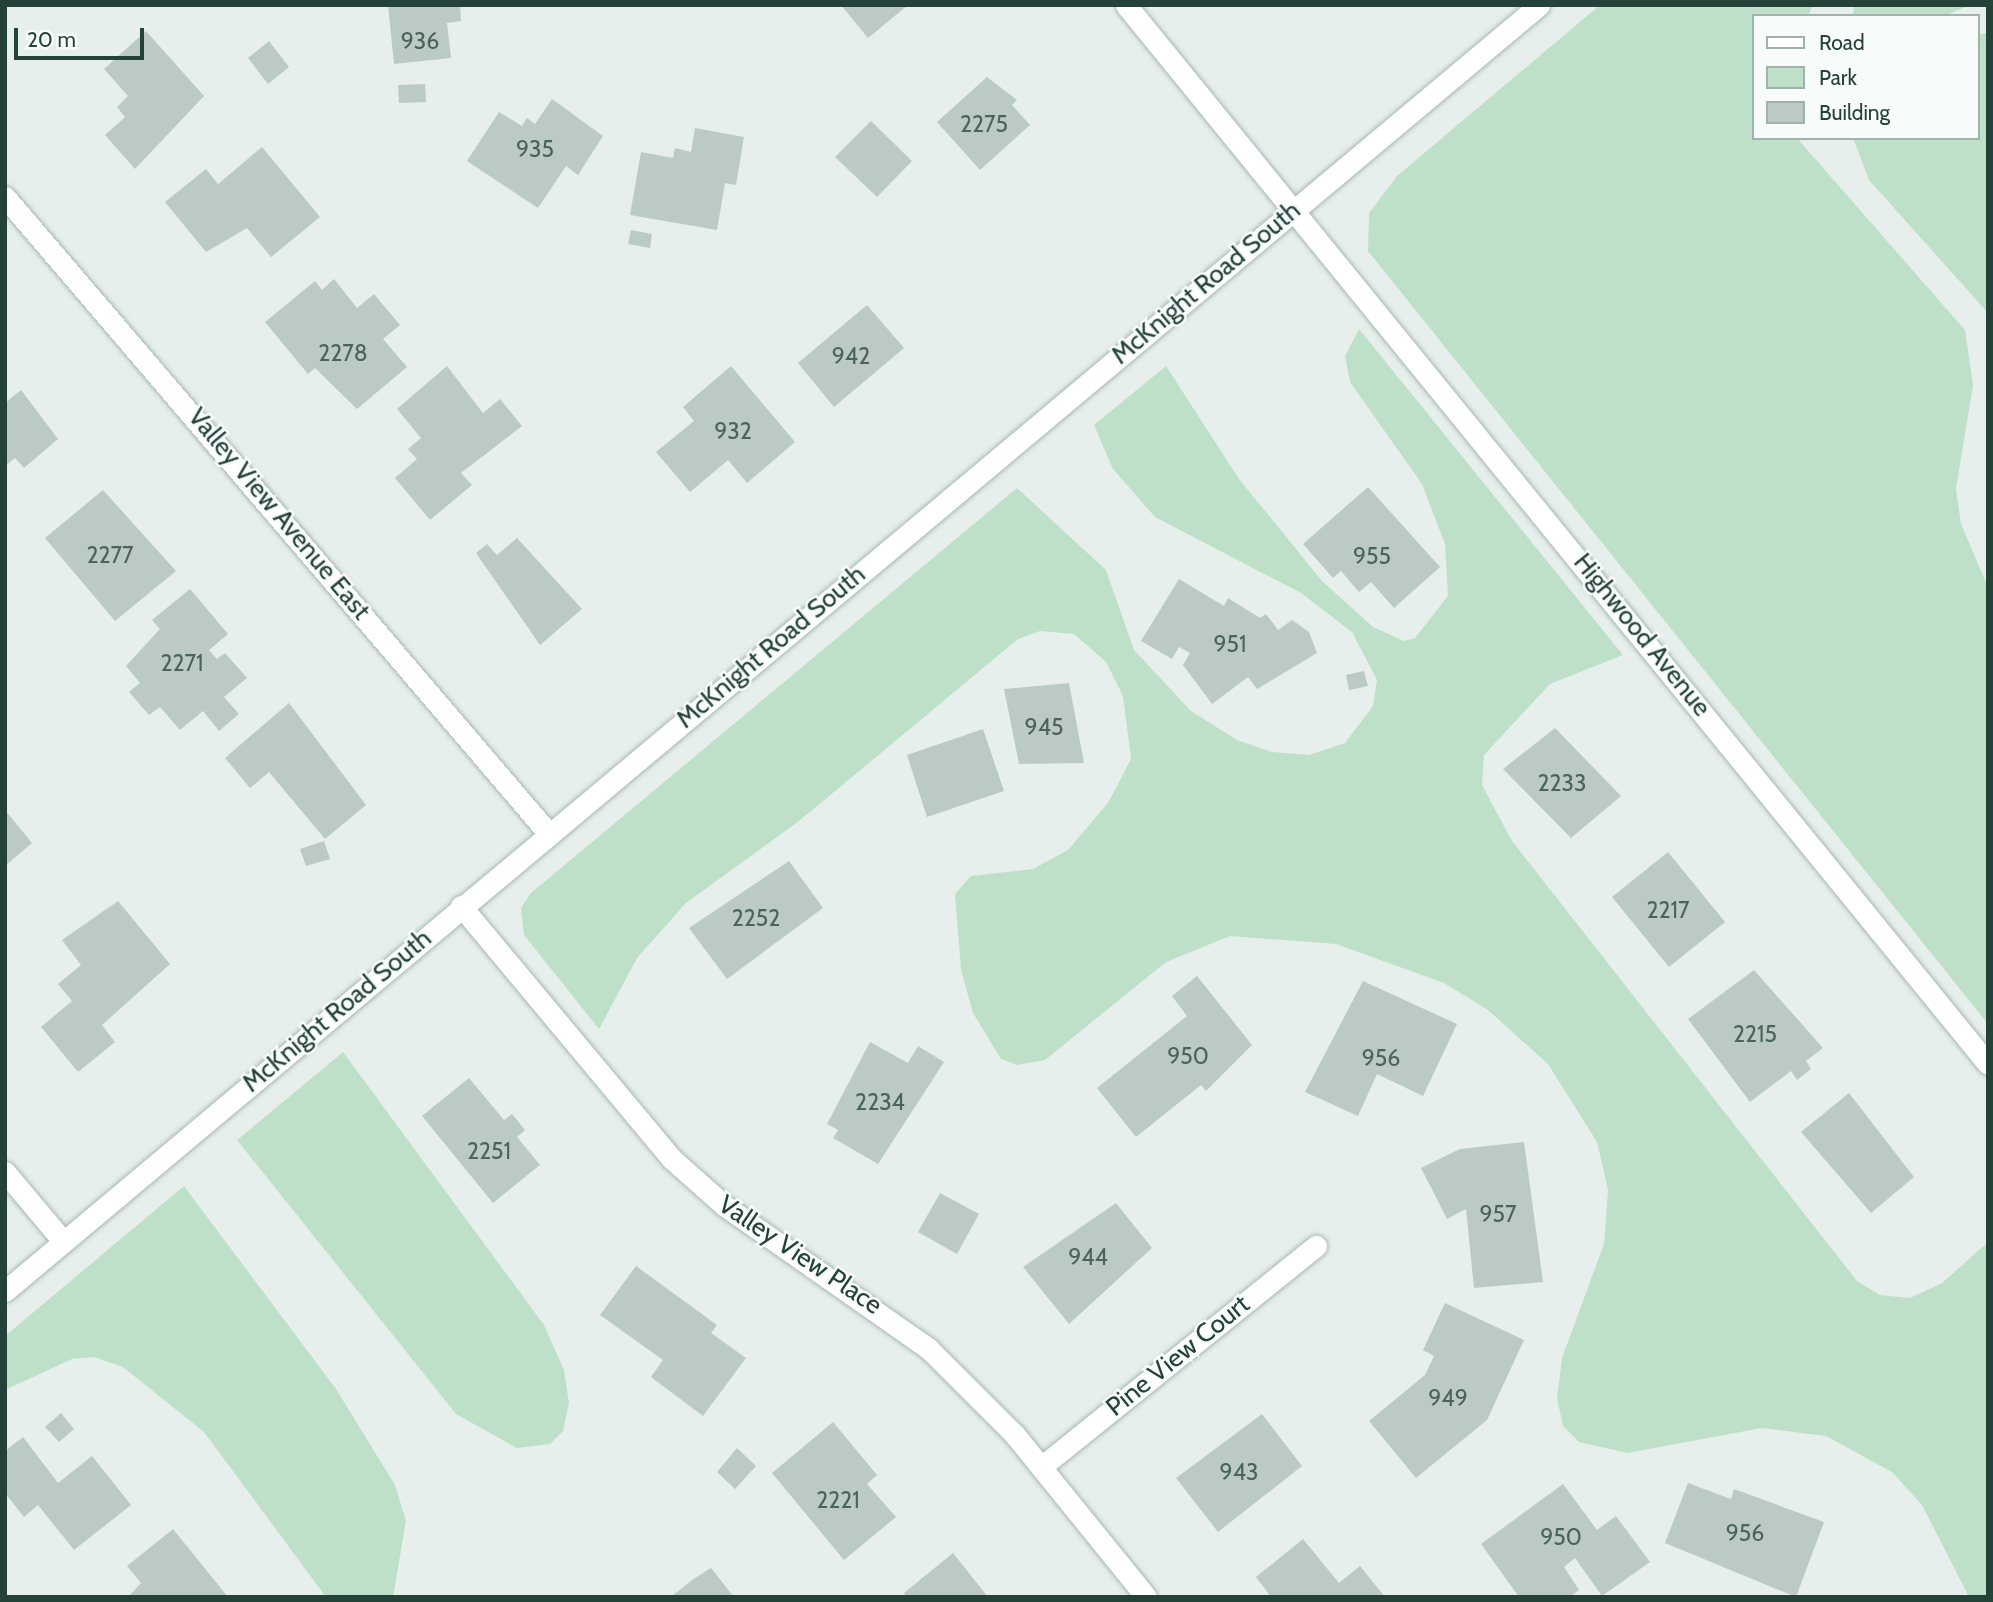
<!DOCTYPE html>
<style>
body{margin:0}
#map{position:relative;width:1993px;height:1602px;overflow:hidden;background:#e6efeb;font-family:Cabin,sans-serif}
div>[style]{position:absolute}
.green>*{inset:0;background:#bfe0c8}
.building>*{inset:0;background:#bbcac4}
.roads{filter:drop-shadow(0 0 2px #a8b8b2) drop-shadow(0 0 2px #a8b8b2)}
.street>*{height:21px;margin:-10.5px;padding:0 10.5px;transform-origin:10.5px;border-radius:10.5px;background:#fff}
.secondary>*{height:21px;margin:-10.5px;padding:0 10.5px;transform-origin:10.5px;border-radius:10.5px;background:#fff}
span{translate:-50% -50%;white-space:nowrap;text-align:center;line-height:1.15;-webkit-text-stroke:5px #f7fbf9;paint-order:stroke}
.number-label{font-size:23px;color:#4a645c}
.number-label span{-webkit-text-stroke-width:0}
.street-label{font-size:26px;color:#24423a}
.frame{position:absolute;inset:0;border:7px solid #24423a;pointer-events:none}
.legend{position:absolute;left:1752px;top:14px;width:228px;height:126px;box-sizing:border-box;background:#f7fbf9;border:2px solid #a3b1ad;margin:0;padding:9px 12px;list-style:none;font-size:21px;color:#24423a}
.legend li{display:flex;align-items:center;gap:14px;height:35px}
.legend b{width:35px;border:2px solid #a3b1ad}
.scale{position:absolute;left:14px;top:28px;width:130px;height:32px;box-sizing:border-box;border:4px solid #24423a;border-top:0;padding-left:9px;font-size:21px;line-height:24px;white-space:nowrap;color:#24423a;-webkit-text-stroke:5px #f7fbf9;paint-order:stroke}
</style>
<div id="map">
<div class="green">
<i style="clip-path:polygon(1600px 5px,1813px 5px,1808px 16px,1753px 16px,1753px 138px,1797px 138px,1965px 330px,1973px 385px,1956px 489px,1961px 524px,1988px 587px,1988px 1024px,1368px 251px,1369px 213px,1397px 176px)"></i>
<i style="clip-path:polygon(1854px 5px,1970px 5px,1944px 16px,1853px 16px)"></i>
<i style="clip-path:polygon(1988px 32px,1988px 313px,1869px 180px,1853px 138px,1977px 138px,1977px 36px)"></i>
<i style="clip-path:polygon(1359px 329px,1623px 655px,1550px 684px,1484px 755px,1482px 785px,1512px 841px,1857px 1281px,1880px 1295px,1910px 1298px,1942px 1283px,1988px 1242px,1988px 1597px,1969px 1597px,1922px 1505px,1892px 1472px,1826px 1436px,1762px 1428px,1627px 1453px,1579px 1442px,1563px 1426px,1557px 1398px,1562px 1358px,1604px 1244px,1608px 1190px,1597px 1142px,1548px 1064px,1488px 1010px,1444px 983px,1336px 944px,1230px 936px,1166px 962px,1045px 1060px,1017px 1065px,1001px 1059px,973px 1013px,961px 970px,955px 894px,971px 876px,1033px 869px,1068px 850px,1108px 803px,1131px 759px,1123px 696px,1106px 662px,1074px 634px,1040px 631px,1018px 639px,799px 821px,686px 903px,637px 958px,599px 1029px,524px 935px,521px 908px,531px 893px,1017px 488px,1106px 570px,1134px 650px,1191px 711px,1237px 740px,1272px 752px,1309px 755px,1345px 743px,1373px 706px,1377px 680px,1352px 632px,1301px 593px,1155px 517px,1113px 469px,1094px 425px,1166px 366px,1239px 479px,1322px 581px,1373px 627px,1404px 641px,1415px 638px,1448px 596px,1445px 544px,1422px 484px,1350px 382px,1345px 356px)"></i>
<i style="clip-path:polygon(343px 1052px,544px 1325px,564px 1370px,569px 1403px,563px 1431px,550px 1444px,517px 1448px,456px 1414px,237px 1140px)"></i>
<i style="clip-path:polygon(184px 1186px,336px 1389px,395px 1485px,406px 1521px,393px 1597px,326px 1597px,204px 1432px,123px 1367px,94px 1357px,72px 1359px,5px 1390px,5px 1336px)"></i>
</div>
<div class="building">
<i style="clip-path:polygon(388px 5px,460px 5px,461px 21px,447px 23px,451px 58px,394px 64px)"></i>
<i style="clip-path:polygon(841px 5px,908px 5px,868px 38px)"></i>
<i style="clip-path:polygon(146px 31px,204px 96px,135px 169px,105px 135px,125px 117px,117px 107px,128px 96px,104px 69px)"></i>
<i style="clip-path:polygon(269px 41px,289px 67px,268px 84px,248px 58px)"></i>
<i style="clip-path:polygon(987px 77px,1017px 100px,1012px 105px,1030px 125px,980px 170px,937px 122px)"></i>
<i style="clip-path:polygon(425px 84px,426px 102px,399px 103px,398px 85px)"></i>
<i style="clip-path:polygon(552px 99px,603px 136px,578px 175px,566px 166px,538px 208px,467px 161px,499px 112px,522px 126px,527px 118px,535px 124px)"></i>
<i style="clip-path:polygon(871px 121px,912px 161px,877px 197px,835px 157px)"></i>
<i style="clip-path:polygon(695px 128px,744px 137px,736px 185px,725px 183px,717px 230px,630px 215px,641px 152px,673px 158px,675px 148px,691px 152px)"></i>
<i style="clip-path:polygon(262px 147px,320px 217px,271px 257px,247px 228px,206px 252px,165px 202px,206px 169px,218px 184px)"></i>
<i style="clip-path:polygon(631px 230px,652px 234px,650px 248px,628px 244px)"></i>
<i style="clip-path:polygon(334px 279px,357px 308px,374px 294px,400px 325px,383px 339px,407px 367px,357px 409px,315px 368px,308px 374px,265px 322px,315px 281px,322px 290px)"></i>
<i style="clip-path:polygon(867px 305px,904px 348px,834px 407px,798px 363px)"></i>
<i style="clip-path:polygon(447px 366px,483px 413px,500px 399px,522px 426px,461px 473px,472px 485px,430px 520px,395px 478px,417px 459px,408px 449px,421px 438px,397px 409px)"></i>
<i style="clip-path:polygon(731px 366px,795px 442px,747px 483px,728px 460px,690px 492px,656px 452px,694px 421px,683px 407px)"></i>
<i style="clip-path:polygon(21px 390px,58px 439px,24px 468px,15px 458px,5px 466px,5px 403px)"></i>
<i style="clip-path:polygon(1368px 487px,1440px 567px,1394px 608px,1371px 582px,1359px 592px,1341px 571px,1333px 578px,1303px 544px)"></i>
<i style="clip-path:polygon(103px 490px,176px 571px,115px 621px,45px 538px)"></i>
<i style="clip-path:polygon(517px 538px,582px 609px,540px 645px,476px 553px,487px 544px,497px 555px)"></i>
<i style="clip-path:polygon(1179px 579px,1224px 606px,1228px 598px,1260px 618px,1266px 614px,1278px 630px,1292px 620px,1309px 632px,1317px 653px,1257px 689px,1248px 677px,1212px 704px,1183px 665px,1190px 653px,1179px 647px,1172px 659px,1141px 641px)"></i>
<i style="clip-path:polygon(190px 589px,228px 634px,209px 650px,217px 659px,225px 653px,247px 678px,224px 697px,239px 714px,219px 731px,203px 711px,180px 730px,160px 707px,149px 715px,129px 692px,140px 683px,126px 666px,160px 629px,152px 620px)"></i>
<i style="clip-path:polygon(1364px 671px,1368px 686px,1349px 690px,1346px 675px)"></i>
<i style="clip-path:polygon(1069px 683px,1084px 763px,1019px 764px,1004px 689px)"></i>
<i style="clip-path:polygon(289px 703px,366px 805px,325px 839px,269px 772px,250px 788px,225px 758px)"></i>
<i style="clip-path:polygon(1555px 728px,1621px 796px,1571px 838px,1503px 769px)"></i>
<i style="clip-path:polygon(983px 729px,1004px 791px,927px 817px,907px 755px)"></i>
<i style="clip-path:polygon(5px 810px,32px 843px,5px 866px)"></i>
<i style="clip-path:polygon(324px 841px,330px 859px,306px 866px,300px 849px)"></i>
<i style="clip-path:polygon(1668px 852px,1725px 922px,1669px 967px,1612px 897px)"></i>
<i style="clip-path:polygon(789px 861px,823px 908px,727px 979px,689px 928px)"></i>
<i style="clip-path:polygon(118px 901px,170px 964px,102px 1025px,115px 1042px,78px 1072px,41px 1027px,72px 1001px,58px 984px,81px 965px,62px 940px)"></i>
<i style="clip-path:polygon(1754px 970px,1823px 1048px,1806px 1061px,1811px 1069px,1797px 1080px,1791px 1071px,1750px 1102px,1688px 1019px)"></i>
<i style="clip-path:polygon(1197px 976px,1252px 1045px,1206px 1091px,1201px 1085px,1136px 1137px,1097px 1088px,1187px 1016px,1172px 996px)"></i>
<i style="clip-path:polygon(1363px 981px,1457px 1024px,1423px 1096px,1377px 1074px,1358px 1116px,1305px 1092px)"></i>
<i style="clip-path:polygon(870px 1042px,908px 1063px,918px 1046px,944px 1062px,878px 1164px,833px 1138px,838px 1130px,827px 1124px)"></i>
<i style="clip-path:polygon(469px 1078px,504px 1120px,512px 1114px,525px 1130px,517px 1137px,540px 1165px,493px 1203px,422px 1116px)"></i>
<i style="clip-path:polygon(1849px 1093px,1914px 1177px,1871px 1213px,1801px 1132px)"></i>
<i style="clip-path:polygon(1524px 1142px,1543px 1282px,1474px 1288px,1466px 1209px,1447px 1219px,1421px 1168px,1460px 1149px)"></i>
<i style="clip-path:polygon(940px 1193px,979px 1214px,957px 1254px,918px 1232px)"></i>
<i style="clip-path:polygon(1116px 1203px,1152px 1248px,1069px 1324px,1023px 1267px)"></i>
<i style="clip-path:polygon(636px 1266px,717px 1325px,711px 1333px,746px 1358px,703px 1416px,651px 1377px,663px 1360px,600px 1315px)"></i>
<i style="clip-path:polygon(1445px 1303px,1524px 1340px,1487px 1420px,1416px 1478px,1369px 1421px,1425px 1375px,1434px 1356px,1423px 1350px)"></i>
<i style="clip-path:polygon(61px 1413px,74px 1429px,59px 1442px,45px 1427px)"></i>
<i style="clip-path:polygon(1262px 1414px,1302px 1466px,1218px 1532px,1176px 1478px)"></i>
<i style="clip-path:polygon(833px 1422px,877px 1475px,867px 1484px,896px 1517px,844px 1560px,772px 1473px)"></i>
<i style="clip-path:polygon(23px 1437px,58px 1483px,92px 1456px,131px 1505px,74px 1550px,38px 1505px,24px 1517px,5px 1493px,5px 1451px)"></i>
<i style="clip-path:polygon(737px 1448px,756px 1466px,735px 1489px,717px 1472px)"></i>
<i style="clip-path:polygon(1688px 1483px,1731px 1499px,1734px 1489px,1824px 1522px,1796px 1597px,1665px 1543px)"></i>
<i style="clip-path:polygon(1563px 1484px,1597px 1530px,1616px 1516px,1650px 1562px,1602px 1596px,1575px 1558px,1564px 1567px,1579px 1590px,1570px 1597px,1519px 1597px,1481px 1544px)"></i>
<i style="clip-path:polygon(173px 1529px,228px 1597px,128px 1597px,141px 1583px,127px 1566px)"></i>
<i style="clip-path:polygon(1303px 1539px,1339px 1583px,1360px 1566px,1385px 1597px,1271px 1597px,1256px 1577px)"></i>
<i style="clip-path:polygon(953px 1553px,988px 1597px,907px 1597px,904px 1593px)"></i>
<i style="clip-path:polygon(711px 1568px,734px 1597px,671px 1597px,692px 1580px)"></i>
</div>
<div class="roads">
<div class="street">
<i style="left:5px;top:197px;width:838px;rotate:49.5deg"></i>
<i style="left:461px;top:906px;width:329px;rotate:50.2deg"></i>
<i style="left:672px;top:1159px;width:71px;rotate:41.6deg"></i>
<i style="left:725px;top:1206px;width:249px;rotate:35deg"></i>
<i style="left:929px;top:1349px;width:122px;rotate:45deg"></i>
<i style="left:1015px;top:1435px;width:208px;rotate:51deg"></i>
<i style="left:5px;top:1172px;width:90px;rotate:50deg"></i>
<i style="left:1041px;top:1467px;width:353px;rotate:-38.8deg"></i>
</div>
<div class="secondary">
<i style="left:1126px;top:5px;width:1365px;rotate:50.86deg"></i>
<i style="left:5px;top:1291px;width:2002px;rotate:-39.97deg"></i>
</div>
</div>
<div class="number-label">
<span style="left:420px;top:41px">936</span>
<span style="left:984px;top:124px">2275</span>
<span style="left:535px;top:149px">935</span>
<span style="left:343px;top:353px">2278</span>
<span style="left:851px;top:356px">942</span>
<span style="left:733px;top:431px">932</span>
<span style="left:110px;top:555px">2277</span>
<span style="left:1372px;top:556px">955</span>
<span style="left:1230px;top:644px">951</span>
<span style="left:182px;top:663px">2271</span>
<span style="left:1044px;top:727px">945</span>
<span style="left:1562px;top:783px">2233</span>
<span style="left:1668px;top:910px">2217</span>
<span style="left:756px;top:918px">2252</span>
<span style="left:1755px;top:1034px">2215</span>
<span style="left:1188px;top:1056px">950</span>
<span style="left:1381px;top:1058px">956</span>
<span style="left:880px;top:1102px">2234</span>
<span style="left:489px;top:1151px">2251</span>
<span style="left:1498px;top:1214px">957</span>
<span style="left:1088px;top:1257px">944</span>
<span style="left:1448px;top:1398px">949</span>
<span style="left:1239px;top:1472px">943</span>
<span style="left:838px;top:1500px">2221</span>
<span style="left:1745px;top:1533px">956</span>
<span style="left:1561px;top:1537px">950</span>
</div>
<div class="street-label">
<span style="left:1206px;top:283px;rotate:-40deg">McKnight Road South</span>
<span style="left:279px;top:514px;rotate:50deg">Valley View Avenue East</span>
<span style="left:1642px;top:635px;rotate:51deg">Highwood Avenue</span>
<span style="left:771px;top:647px;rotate:-40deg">McKnight Road South</span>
<span style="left:337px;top:1011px;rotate:-40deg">McKnight Road South</span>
<span style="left:800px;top:1255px;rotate:34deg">Valley View Place</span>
<span style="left:1178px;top:1356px;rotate:-39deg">Pine View Court</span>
</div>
<div class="frame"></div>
<ul class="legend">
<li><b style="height:9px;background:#fff"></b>Road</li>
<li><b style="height:19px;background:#bfe0c8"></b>Park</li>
<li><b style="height:19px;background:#bbcac4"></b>Building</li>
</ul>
<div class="scale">20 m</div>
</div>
